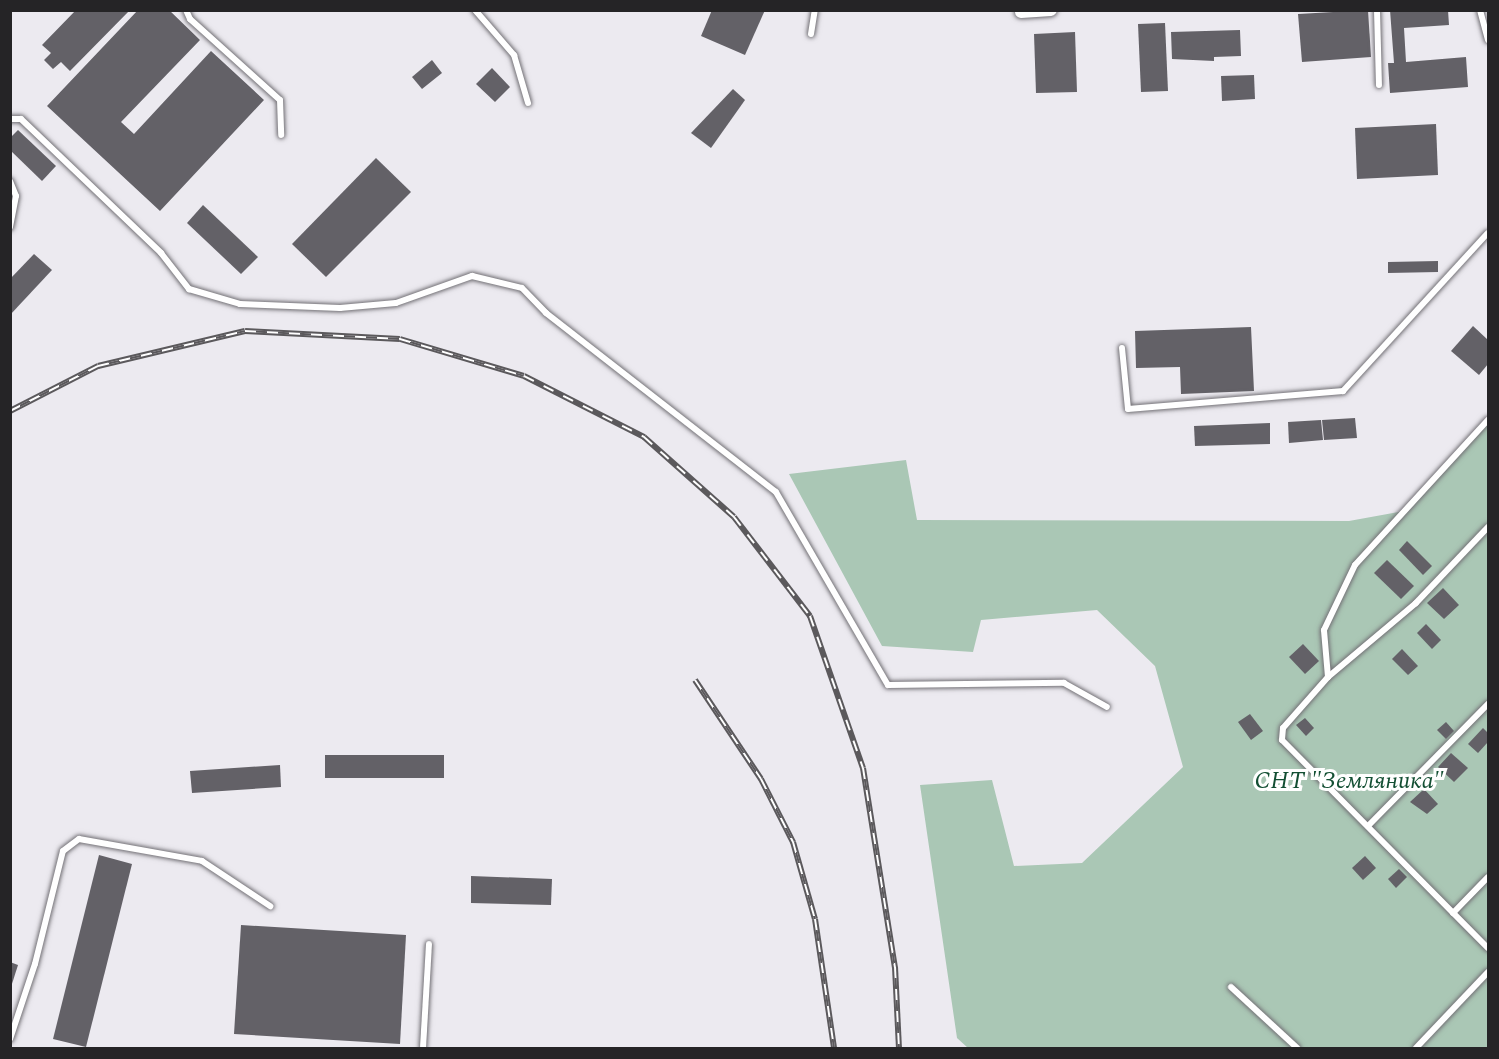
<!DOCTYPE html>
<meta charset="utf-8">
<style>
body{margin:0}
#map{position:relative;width:1499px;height:1059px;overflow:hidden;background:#eceaf0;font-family:Spectral,serif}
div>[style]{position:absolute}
.green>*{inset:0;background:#aac7b5}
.building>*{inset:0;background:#636167}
.roads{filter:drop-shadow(0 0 2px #737176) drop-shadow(0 0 2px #737176)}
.service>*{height:6px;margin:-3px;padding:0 3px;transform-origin:3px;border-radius:3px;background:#fff}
.minor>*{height:12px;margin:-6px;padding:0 6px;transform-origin:6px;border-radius:6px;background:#fff}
.rail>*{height:6px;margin-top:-3px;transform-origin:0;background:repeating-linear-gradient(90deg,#fff 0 11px,#5b595c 0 22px);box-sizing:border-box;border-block:2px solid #5b595c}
span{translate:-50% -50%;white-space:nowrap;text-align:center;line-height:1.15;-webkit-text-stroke:6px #fff;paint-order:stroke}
.park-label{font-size:24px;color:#134f33;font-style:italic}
.frame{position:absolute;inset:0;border:12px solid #252426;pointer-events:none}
</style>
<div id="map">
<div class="green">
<i style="clip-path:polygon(1488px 424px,1488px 1048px,968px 1048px,957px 1038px,920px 785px,992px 780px,1014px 866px,1082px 863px,1183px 767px,1155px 666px,1097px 610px,981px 620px,973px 652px,882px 646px,789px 474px,906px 460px,917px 520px,1349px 521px,1404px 511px)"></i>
</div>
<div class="building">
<i style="clip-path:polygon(76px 10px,130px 10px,70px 71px,61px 62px,53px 69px,44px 60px,51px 53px,42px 45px)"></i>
<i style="clip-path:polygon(138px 10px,169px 10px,200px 40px,121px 122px,134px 134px,211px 51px,264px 100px,160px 211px,47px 106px)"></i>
<i style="clip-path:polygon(712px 10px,765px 10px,745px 55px,701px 36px)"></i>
<i style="clip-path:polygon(1368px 10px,1371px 57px,1302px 62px,1298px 14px)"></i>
<i style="clip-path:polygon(1390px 10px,1448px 10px,1449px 25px,1404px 28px,1406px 62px,1466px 57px,1468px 87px,1390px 93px,1388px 63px,1394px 63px)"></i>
<i style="clip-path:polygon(1165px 23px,1168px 91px,1141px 92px,1138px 24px)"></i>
<i style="clip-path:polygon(1240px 30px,1241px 56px,1214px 57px,1214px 61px,1172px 59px,1171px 32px)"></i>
<i style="clip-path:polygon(1075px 32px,1077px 92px,1036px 93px,1034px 34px)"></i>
<i style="clip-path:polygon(432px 60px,442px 73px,422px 89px,412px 77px)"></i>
<i style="clip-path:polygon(492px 68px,510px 87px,495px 102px,476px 84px)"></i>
<i style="clip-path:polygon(1254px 75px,1255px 99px,1222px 101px,1221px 76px)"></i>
<i style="clip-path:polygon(733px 89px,745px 100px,711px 148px,691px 133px)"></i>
<i style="clip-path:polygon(1436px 124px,1438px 175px,1357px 179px,1355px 128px)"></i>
<i style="clip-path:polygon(18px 130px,56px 166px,42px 181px,10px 150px,10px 138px)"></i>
<i style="clip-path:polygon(376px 158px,411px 192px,326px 277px,292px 244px)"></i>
<i style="clip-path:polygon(203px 205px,258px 257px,241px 274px,187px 223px)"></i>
<i style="clip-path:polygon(34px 254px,52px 270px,10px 315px,10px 279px)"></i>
<i style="clip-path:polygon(1438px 261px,1438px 272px,1388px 273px,1388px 262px)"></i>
<i style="clip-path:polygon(1473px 326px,1488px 340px,1488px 364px,1479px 375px,1451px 351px)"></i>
<i style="clip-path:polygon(1251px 327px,1254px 391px,1181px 394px,1180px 367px,1136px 368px,1135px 331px)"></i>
<i style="clip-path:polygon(1355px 418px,1357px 438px,1324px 440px,1322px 420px)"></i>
<i style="clip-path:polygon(1321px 420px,1323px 440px,1289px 443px,1288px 422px)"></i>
<i style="clip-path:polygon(1270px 423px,1270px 444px,1195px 446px,1194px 426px)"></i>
<i style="clip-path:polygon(1407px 541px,1432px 566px,1423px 575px,1399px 550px)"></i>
<i style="clip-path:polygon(1387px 560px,1414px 586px,1401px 599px,1374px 573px)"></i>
<i style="clip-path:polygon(1443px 588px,1459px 605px,1444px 619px,1427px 603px)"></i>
<i style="clip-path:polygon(1426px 624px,1441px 640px,1432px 649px,1417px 633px)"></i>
<i style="clip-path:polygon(1303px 644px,1319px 661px,1305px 674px,1289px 657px)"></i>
<i style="clip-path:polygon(1402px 649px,1418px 666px,1408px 675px,1392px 659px)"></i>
<i style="clip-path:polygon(1250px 714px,1263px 731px,1251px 740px,1238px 722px)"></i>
<i style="clip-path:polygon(1305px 718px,1314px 728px,1306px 736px,1296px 725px)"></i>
<i style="clip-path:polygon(1446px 722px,1454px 731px,1446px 739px,1437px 730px)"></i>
<i style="clip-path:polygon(1483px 728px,1488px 733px,1488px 742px,1478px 753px,1468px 744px)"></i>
<i style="clip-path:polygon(1451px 753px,1468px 768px,1454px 782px,1438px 767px)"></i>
<i style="clip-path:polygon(325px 755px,444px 755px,444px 778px,325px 778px)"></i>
<i style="clip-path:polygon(280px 765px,281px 787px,192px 793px,190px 771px)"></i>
<i style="clip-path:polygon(1424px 789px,1438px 804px,1427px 814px,1410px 802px)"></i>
<i style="clip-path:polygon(99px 855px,132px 864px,86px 1047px,53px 1039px)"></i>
<i style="clip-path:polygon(1365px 856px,1376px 868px,1363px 880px,1352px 868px)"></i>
<i style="clip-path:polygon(1399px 869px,1407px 877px,1396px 888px,1388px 879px)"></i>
<i style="clip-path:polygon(471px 876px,552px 879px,551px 905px,471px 903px)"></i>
<i style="clip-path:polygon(241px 925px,406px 935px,400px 1044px,234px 1034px)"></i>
<i style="clip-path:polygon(10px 962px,18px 965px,11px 987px,10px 987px)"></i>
</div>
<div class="roads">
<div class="service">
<i style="left:186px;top:10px;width:10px;rotate:66deg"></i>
<i style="left:190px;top:19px;width:121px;rotate:42deg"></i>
<i style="left:280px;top:100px;width:35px;rotate:88deg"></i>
<i style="left:475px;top:10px;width:60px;rotate:49.1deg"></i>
<i style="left:514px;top:55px;width:50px;rotate:73.7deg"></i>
<i style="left:1377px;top:10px;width:75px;rotate:88.5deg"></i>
<i style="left:1480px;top:10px;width:31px;rotate:75deg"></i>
<i style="left:811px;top:34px;width:24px;rotate:-81deg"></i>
<i style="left:10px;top:119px;width:11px"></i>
<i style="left:21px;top:119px;width:194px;rotate:43.7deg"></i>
<i style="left:161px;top:253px;width:46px;rotate:52.1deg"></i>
<i style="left:189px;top:289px;width:53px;rotate:16.4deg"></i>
<i style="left:240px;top:304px;width:100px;rotate:2.3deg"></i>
<i style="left:340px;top:308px;width:56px;rotate:-5.1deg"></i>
<i style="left:396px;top:303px;width:81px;rotate:-19.6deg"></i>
<i style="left:472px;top:276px;width:51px;rotate:13.5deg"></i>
<i style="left:522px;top:288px;width:35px;rotate:46deg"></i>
<i style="left:546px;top:313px;width:291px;rotate:37.9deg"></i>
<i style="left:776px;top:492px;width:223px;rotate:59.9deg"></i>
<i style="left:888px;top:685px;width:176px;rotate:-0.7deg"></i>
<i style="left:1064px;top:683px;width:49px;rotate:29.2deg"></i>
<i style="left:10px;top:181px;width:16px;rotate:68deg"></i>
<i style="left:16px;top:196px;width:32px;rotate:101deg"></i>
<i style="left:1122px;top:348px;width:61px;rotate:84.4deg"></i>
<i style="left:1128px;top:409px;width:216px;rotate:-4.8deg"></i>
<i style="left:1343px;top:391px;width:214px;rotate:-47.5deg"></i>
<i style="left:1488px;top:527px;width:105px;rotate:133.5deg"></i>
<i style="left:1416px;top:603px;width:115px;rotate:139.9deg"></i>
<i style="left:1328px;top:677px;width:68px;rotate:131.4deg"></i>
<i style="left:1283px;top:728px;width:12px;rotate:95deg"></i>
<i style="left:1282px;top:740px;width:293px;rotate:45.3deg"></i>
<i style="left:1328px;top:677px;width:47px;rotate:-94.9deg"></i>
<i style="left:1324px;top:630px;width:72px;rotate:-64.5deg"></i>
<i style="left:1355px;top:565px;width:197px;rotate:-47.5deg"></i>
<i style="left:1368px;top:826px;width:171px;rotate:-45.5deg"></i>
<i style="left:1453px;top:913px;width:50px;rotate:-45.8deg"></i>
<i style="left:1231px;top:987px;width:90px;rotate:42.7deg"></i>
<i style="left:10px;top:1039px;width:79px;rotate:-71.6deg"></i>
<i style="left:35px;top:964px;width:116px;rotate:-76.1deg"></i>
<i style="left:63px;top:851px;width:20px;rotate:-37deg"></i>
<i style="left:79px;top:839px;width:125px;rotate:10.1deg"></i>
<i style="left:202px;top:861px;width:82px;rotate:33.5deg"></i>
<i style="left:423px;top:1048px;width:104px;rotate:-86.7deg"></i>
<i style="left:1416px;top:1048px;width:105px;rotate:-46.5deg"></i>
</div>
<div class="minor">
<i style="left:1021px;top:12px;width:30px;rotate:-4deg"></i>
</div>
</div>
<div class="rail">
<i style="left:10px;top:411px;width:99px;rotate:-27.1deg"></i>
<i style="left:98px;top:366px;width:151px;rotate:-13.4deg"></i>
<i style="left:245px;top:331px;width:155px;rotate:3deg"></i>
<i style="left:400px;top:339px;width:129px;rotate:16.6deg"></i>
<i style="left:524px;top:376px;width:135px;rotate:26.9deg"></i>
<i style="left:644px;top:437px;width:120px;rotate:41.6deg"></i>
<i style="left:734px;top:517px;width:125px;rotate:52.5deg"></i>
<i style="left:810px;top:616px;width:161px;rotate:70.8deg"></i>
<i style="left:863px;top:768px;width:202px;rotate:80.9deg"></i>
<i style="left:895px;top:967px;width:81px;rotate:87.2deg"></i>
<i style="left:695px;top:680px;width:119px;rotate:56.3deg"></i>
<i style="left:761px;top:779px;width:71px;rotate:63.1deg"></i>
<i style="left:793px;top:842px;width:80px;rotate:74.1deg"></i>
<i style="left:815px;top:919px;width:130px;rotate:81.6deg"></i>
</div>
<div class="park-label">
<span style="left:1349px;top:782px">СНТ "Земляника"</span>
</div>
<div class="frame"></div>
</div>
